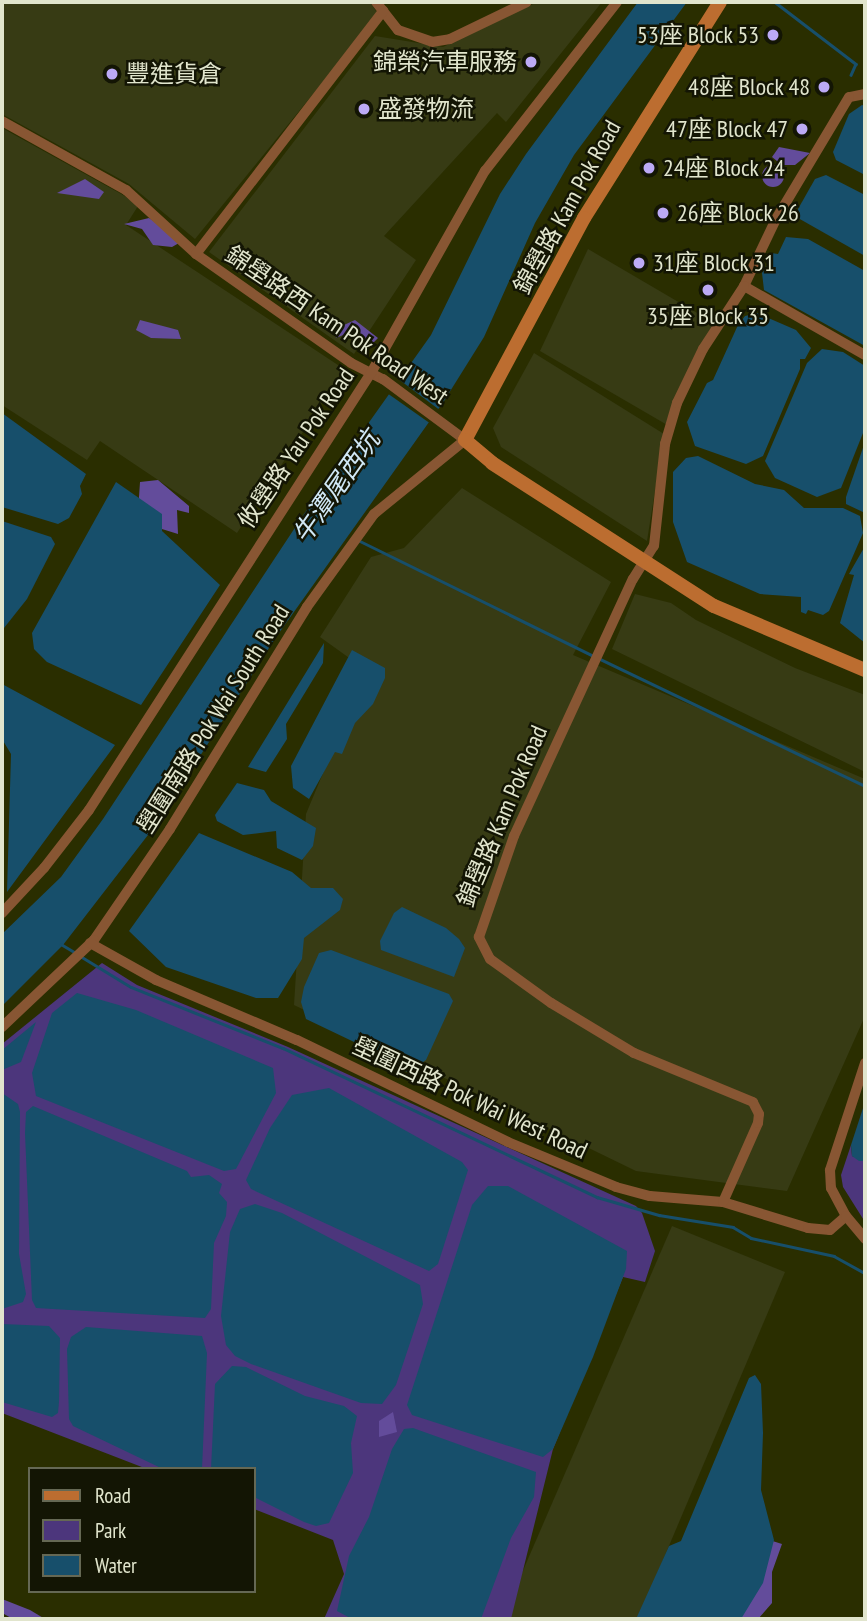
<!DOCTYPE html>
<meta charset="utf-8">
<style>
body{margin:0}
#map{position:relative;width:867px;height:1621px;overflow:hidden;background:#2a2e00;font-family:"PT Sans Narrow","Noto Sans TC",sans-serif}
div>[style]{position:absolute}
.built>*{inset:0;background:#373b14}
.green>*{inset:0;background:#4c367c}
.forest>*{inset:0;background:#634c9b}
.round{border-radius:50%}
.water>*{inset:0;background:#174f6b}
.pier>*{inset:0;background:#2a2e00}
.stream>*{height:2.5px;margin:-1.25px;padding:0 1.25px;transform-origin:1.25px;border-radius:1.25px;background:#174f6b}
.street>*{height:10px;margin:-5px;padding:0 5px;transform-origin:5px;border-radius:5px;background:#885633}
.secondary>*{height:14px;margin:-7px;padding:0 7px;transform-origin:7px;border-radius:7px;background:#bc6d30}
.dots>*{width:19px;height:19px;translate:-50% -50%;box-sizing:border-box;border:4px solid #131504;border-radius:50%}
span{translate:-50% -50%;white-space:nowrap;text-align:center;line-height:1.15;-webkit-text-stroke:5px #131504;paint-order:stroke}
.poi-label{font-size:24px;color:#e1e5cd}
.right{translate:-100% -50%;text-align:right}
.left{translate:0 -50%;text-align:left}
.street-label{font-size:24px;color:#e1e5cd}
.water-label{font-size:26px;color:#d1e8f6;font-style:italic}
.frame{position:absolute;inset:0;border:4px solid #e1e5cd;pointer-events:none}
.legend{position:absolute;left:28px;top:1467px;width:228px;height:126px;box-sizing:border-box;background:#131504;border:2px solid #656854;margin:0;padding:9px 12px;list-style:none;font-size:21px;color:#e1e5cd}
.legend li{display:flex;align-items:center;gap:14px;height:35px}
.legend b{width:35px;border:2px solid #656854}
</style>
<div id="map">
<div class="built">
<i style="clip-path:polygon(2px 2px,370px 2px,378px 14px,195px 239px,129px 184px,2px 114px)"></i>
<i style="clip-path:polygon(537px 2px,602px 2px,506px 122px,497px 113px,384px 236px,416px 260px,354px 354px,209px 252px,375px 36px,443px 47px)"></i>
<i style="clip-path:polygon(2px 128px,123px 195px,138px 206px,126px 225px,344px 369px,237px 533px,100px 441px,87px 460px,2px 405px)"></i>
<i style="clip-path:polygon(588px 249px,716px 324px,669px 426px,540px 351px)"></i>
<i style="clip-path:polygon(534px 353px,664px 434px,647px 541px,501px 447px,493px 428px)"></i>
<i style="clip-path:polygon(462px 488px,611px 582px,573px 655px,865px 779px,865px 1016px,787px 1191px,636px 1171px,294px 1005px,306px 814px,366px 670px,320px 637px,371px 557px,404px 548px)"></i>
<i style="clip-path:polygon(635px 594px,671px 603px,696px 620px,795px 668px,865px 695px,865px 772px,612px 649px)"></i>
<i style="clip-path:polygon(672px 1226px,785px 1272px,638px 1619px,502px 1619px)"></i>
</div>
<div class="green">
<i style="clip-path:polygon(102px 963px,137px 985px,288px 1047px,636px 1206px,642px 1213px,655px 1251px,645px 1282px,623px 1277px,553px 1449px,511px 1619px,324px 1619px,344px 1574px,333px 1540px,254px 1509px,254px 1469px,147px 1469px,2px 1413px,2px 1044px)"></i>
<i style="clip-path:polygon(851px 1145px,852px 1156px,865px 1161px,865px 1222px,843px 1187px,841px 1175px)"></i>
</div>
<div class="forest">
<i style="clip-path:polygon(779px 147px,810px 153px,795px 165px,782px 165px,772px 157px)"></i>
<i class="round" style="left:762px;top:165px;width:22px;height:22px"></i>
<i style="clip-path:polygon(85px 179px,104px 192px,99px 199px,57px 193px)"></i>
<i style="clip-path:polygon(149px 218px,176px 236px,179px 243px,172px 247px,153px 245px,142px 229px,124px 224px)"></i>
<i style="clip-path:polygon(140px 320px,178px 330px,181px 339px,151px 338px,136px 330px)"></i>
<i style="clip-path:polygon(355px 320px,378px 338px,371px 345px,348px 333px,336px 338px,335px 329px)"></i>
<i style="clip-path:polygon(158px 480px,189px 506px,189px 513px,177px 510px,178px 534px,149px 525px,138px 512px,140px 482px)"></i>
<i style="clip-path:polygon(393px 1412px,397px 1432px,379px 1437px,379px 1421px)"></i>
<i style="clip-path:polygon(763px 1538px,782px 1544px,772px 1572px,772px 1603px,758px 1619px,741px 1619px)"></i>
<i style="clip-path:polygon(2px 1599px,30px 1610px,45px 1619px,13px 1619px,4px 1614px)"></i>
</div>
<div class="water">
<i style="clip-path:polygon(638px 2px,687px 2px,574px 155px,535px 223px,484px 337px,444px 401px,274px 640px,158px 822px,63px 945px,2px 1006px,2px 934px,61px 877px,103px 819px,304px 514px,431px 335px,500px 194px,526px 154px)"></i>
<i style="clip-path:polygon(862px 105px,865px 106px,865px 175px,836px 160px,833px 152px,849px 114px)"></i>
<i style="clip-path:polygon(826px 175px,865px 195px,865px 256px,798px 218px,798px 209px,815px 179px)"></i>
<i style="clip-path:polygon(786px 237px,808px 239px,865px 271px,865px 346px,764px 290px,762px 273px,771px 260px,768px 257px,771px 253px,778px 254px)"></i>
<i style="clip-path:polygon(757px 313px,796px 330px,811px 348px,805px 359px,800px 359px,800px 369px,763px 456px,746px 464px,695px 446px,687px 422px,707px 383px,713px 380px,738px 325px,745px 316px)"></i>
<i style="clip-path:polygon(822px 349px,843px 352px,865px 366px,865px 428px,841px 488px,817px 497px,775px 478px,765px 461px,807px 363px)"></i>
<i style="clip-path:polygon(2px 413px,86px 474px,80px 486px,82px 494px,69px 518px,58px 524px,2px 507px)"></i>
<i style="clip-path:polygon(865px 442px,865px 513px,846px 504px,846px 497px)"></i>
<i style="clip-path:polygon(698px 456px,755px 484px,784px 490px,804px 508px,843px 508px,860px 516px,863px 533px,829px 611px,823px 615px,808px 610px,806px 614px,801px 612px,801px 597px,760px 594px,687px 562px,673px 522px,673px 472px,686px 458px)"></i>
<i style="clip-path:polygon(116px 482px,162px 514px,162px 531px,220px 585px,141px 705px,47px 662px,34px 649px,32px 633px)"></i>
<i style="clip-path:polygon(2px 521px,51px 537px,55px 544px,27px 599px,4px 628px)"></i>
<i style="clip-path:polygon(865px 546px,865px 643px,840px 623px,854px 575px,849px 574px)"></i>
<i style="clip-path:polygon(324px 643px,323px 663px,286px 724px,287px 739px,266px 772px,248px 767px)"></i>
<i style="clip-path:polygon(352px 650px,385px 668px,385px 678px,373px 704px,355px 723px,342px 754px,335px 752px,309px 799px,293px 788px,291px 766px)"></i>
<i style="clip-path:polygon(2px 684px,115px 745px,7px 892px,11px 754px,2px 739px)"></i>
<i style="clip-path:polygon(237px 783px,264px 790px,271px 801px,316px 828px,313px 846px,302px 860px,277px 848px,276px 831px,243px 835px,217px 821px,215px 815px)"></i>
<i style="clip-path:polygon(199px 833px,292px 872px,311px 888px,333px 888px,343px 899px,340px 910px,304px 938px,302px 959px,278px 998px,256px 998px,166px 967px,129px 931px)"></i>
<i style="clip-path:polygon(402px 907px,446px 928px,459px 939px,465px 948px,454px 977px,381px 950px,380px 941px,394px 913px)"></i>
<i style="clip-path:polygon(331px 950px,449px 994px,453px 1001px,426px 1060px,409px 1072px,395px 1069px,375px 1052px,306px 1019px,301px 1002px,304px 987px,319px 953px)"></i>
<i style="clip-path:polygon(77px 993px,136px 1010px,273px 1068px,276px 1093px,236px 1169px,224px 1171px,36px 1096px,32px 1073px,52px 1013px)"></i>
<i style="clip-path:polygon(36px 1022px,21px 1062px,2px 1070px,2px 1050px)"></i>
<i style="clip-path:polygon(329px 1088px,462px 1162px,468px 1170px,438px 1264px,429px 1271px,251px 1189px,246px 1180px,270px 1128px,292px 1095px)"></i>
<i style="clip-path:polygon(2px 1093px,18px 1104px,20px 1112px,19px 1254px,26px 1294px,23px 1302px,2px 1309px)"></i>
<i style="clip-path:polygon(865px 1102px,865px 1161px,859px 1161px,852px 1156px,851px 1145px)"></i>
<i style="clip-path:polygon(33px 1106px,187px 1171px,191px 1177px,209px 1175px,222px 1184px,219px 1193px,227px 1202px,226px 1216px,214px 1243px,211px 1309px,205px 1318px,36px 1308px,32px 1300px,25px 1133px,26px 1112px)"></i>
<i style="clip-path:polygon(488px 1186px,508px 1186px,627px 1251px,626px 1269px,593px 1357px,553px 1449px,543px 1457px,412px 1415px,407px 1405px,472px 1205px)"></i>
<i style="clip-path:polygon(255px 1204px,282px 1213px,420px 1285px,423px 1304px,396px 1385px,382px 1404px,361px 1403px,251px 1364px,235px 1356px,226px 1345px,221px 1316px,230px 1232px,240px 1209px)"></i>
<i style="clip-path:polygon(2px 1324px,49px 1326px,60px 1338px,59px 1402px,58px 1413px,52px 1417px,2px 1402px)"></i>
<i style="clip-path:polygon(86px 1327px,202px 1336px,207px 1353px,202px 1469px,163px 1469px,73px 1426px,69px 1419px,67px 1349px,71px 1337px)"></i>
<i style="clip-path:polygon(232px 1366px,246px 1367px,305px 1396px,344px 1406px,357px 1416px,351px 1443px,353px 1473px,329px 1523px,316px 1526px,304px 1522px,254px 1497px,254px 1469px,211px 1469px,215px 1384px)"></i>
<i style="clip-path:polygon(755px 1375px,761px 1384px,763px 1433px,761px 1490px,774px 1540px,763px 1583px,741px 1619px,636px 1619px,669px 1546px,681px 1541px,749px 1378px)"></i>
<i style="clip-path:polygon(413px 1428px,536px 1472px,534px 1497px,511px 1538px,481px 1619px,352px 1619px,337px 1611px,349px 1556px,369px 1517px,392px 1449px,404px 1429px)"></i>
</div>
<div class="pier">
<i style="clip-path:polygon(397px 378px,441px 411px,431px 424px,387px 393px)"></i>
</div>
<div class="stream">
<i style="left:775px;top:2px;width:102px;rotate:37.4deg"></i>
<i style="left:856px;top:64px;width:12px;rotate:114deg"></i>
<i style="left:358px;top:540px;width:263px;rotate:26.2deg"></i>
<i style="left:600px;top:659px;width:294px;rotate:25.6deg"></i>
<i style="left:61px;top:944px;width:17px;rotate:31deg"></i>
<i style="left:82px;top:957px;width:57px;rotate:31.5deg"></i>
<i style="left:131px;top:987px;width:164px;rotate:21.9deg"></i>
<i style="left:283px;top:1048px;width:348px;rotate:25.4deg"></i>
<i style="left:597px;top:1197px;width:65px;rotate:16.2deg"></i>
<i style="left:659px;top:1215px;width:75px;rotate:9.2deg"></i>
<i style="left:733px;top:1227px;width:21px;rotate:31deg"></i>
<i style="left:751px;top:1238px;width:85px;rotate:12.2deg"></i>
<i style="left:834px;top:1256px;width:35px;rotate:29deg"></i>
</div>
<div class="street">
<i style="left:376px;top:2px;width:36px;rotate:52deg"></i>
<i style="left:398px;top:30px;width:36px;rotate:19deg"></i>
<i style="left:432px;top:42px;width:18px;rotate:-9deg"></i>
<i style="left:450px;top:39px;width:85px;rotate:-25.7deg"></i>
<i style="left:865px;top:94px;width:16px;rotate:169deg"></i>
<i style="left:849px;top:97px;width:142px;rotate:120.9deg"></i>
<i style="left:776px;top:219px;width:74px;rotate:115.5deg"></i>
<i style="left:744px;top:286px;width:139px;rotate:29.7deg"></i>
<i style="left:2px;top:121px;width:142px;rotate:29.1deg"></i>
<i style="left:126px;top:190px;width:95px;rotate:42.4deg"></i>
<i style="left:196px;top:254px;width:189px;rotate:35.1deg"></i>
<i style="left:351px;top:363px;width:36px;rotate:27deg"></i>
<i style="left:383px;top:379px;width:102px;rotate:36.6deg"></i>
<i style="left:465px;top:440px;width:117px;rotate:140.9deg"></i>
<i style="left:374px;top:514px;width:115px;rotate:125.8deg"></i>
<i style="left:307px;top:607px;width:261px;rotate:121.7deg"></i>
<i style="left:170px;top:829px;width:135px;rotate:124.4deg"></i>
<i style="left:94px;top:940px;width:127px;rotate:136.6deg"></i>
<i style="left:196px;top:254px;width:307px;rotate:-52.4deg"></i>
<i style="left:2px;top:913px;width:62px;rotate:-47deg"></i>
<i style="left:44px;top:868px;width:73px;rotate:-52.2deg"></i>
<i style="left:89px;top:810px;width:520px;rotate:-57.17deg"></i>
<i style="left:371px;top:373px;width:232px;rotate:-60.6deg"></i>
<i style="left:485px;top:171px;width:214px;rotate:-52deg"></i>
<i style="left:90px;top:943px;width:76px;rotate:29.3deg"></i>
<i style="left:156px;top:980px;width:153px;rotate:23.1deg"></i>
<i style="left:297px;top:1040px;width:234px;rotate:25.8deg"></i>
<i style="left:508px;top:1142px;width:117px;rotate:22.6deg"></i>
<i style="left:616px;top:1187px;width:35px;rotate:15deg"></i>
<i style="left:650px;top:1196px;width:73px;rotate:4.7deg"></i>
<i style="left:723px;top:1202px;width:89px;rotate:17deg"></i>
<i style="left:808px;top:1228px;width:22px;rotate:5deg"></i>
<i style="left:830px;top:1230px;width:21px;rotate:-41deg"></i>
<i style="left:865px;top:1063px;width:113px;rotate:108.1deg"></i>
<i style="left:830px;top:1170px;width:18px;rotate:87deg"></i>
<i style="left:831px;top:1188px;width:32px;rotate:62deg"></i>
<i style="left:846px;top:1216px;width:30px;rotate:50deg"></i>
<i style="left:723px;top:1202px;width:86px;rotate:-66.1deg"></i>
<i style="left:758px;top:1123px;width:9px;rotate:-84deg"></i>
<i style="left:759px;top:1114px;width:13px;rotate:-117deg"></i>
<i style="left:753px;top:1102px;width:129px;rotate:-157.6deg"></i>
<i style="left:634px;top:1053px;width:97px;rotate:-148.9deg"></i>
<i style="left:551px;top:1003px;width:75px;rotate:-144.2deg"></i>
<i style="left:490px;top:959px;width:25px;rotate:-117deg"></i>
<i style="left:479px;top:937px;width:107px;rotate:-70.9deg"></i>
<i style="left:514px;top:836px;width:283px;rotate:-65.2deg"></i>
<i style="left:633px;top:579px;width:39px;rotate:-58deg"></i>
<i style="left:654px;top:546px;width:103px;rotate:-83.8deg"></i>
<i style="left:665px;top:444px;width:43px;rotate:-73.7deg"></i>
<i style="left:677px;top:403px;width:60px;rotate:-64.3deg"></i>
<i style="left:703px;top:349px;width:75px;rotate:-56.9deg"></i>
</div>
<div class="secondary">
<i style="left:720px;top:2px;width:255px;rotate:122.2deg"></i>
<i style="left:584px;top:218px;width:252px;rotate:118.2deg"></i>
<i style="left:465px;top:440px;width:35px;rotate:40deg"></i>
<i style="left:492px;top:463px;width:264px;rotate:32.8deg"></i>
<i style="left:714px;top:606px;width:164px;rotate:23deg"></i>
</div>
<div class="dots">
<i style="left:773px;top:35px;background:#bcaaf6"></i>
<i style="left:531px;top:62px;background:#bcaaf6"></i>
<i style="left:112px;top:74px;background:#bcaaf6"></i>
<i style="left:824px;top:87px;background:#bcaaf6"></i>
<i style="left:364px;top:109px;background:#bcaaf6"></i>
<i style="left:802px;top:129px;background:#bcaaf6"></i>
<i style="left:649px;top:168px;background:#bcaaf6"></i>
<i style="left:663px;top:213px;background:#bcaaf6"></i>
<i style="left:639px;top:263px;background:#bcaaf6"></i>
<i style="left:708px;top:290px;background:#bcaaf6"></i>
</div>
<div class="poi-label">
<span class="right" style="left:759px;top:35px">53座 Block 53</span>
<span class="right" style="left:517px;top:62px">錦榮汽車服務</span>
<span class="left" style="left:126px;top:74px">豐進貨倉</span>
<span class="right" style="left:810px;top:87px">48座 Block 48</span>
<span class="left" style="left:378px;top:109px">盛發物流</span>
<span class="right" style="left:788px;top:129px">47座 Block 47</span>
<span class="left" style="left:663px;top:168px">24座 Block 24</span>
<span class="left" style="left:677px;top:213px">26座 Block 26</span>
<span class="left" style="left:653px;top:263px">31座 Block 31</span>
<span style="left:708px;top:316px">35座 Block 35</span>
</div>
<div class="street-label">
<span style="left:567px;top:207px;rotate:-61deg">錦壆路 Kam Pok Road</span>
<span style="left:337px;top:325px;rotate:34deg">錦壆路西 Kam Pok Road West</span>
<span style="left:296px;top:448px;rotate:-56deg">攸壆路 Yau Pok Road</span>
<span style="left:213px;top:719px;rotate:-58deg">壆圍南路 Pok Wai South Road</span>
<span style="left:502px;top:816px;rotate:-67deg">錦壆路 Kam Pok Road</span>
<span style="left:470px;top:1098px;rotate:25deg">壆圍西路 Pok Wai West Road</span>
</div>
<div class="water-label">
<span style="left:336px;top:487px;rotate:-55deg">牛潭尾西坑</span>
</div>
<div class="frame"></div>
<ul class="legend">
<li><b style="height:9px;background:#bc6d30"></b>Road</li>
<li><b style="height:19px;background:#4c367c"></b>Park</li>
<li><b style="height:19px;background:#174f6b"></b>Water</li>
</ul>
</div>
